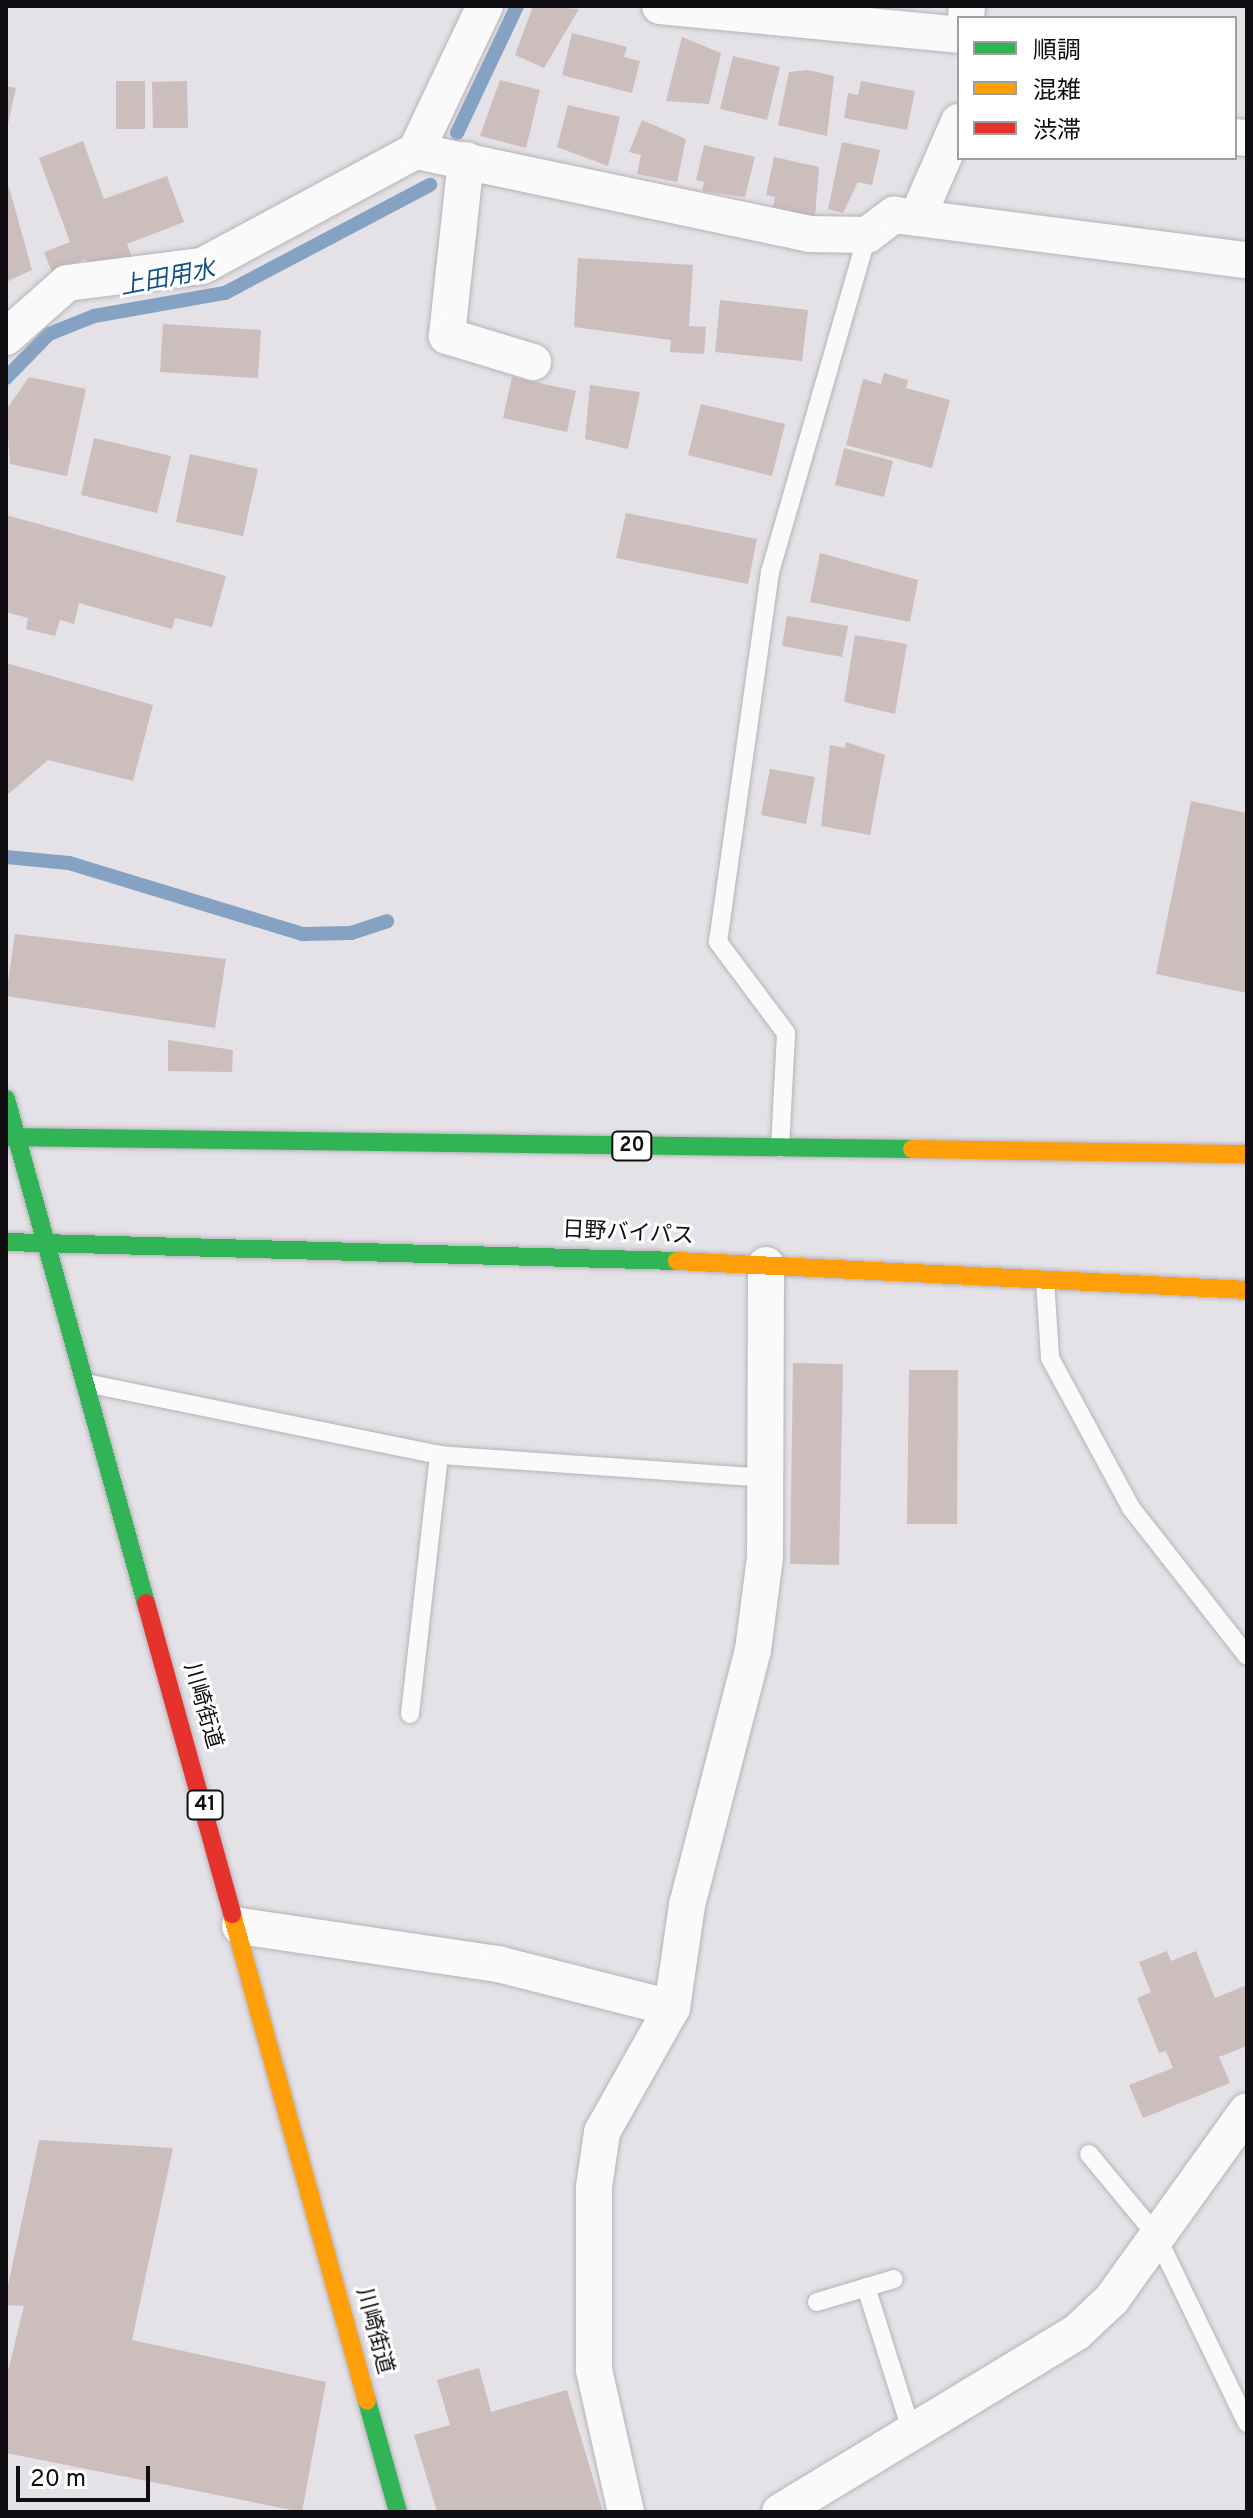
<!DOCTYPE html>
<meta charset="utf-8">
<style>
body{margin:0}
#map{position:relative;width:1253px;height:2518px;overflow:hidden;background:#e4e1e7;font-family:Overpass,"Noto Sans JP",sans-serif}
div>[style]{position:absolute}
.stream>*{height:14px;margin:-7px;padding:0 7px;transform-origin:7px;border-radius:7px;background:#86a2c3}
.building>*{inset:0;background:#cbbebd}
.roads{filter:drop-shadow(0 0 2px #b6b3b8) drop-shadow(0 0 2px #b6b3b8)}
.lane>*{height:18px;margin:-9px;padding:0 9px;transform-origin:9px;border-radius:9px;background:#fbfafb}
.street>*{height:36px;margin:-18px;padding:0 18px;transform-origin:18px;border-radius:18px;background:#fbfafb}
.fast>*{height:18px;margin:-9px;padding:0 9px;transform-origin:9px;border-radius:9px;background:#30b455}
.slow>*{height:18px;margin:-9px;padding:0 9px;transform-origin:9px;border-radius:9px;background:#ff9f0a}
.jam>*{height:18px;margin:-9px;padding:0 9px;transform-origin:9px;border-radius:9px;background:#e5322d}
span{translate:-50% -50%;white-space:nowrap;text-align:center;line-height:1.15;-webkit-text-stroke:6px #fff;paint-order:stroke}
.shield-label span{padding:2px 6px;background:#fff;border:2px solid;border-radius:6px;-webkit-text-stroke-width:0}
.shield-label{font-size:20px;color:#100e12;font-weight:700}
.street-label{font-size:22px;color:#100e12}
.water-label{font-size:24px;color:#114f88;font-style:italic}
.frame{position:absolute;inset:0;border:8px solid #100e12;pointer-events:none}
.legend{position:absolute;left:957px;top:16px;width:280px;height:144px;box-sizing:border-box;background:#fff;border:2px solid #9f9fa0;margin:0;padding:10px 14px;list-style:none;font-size:24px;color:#100e12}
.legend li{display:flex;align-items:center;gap:16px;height:40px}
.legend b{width:40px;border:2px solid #9f9fa0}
.scale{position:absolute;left:16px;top:2466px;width:134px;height:36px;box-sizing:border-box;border:4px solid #100e12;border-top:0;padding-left:10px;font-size:24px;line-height:28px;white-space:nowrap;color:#100e12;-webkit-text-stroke:6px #fff;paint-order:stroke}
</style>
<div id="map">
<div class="stream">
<i style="left:457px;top:133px;width:140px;rotate:-64.7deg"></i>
<i style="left:6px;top:378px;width:62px;rotate:-45.7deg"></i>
<i style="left:49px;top:334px;width:48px;rotate:-21.8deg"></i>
<i style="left:94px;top:316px;width:133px;rotate:-10deg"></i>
<i style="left:225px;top:293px;width:232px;rotate:-27.8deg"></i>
<i style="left:6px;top:857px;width:63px;rotate:5.4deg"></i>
<i style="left:69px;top:863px;width:245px;rotate:16.9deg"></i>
<i style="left:303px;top:934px;width:48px;rotate:-1.2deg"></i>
<i style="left:351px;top:933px;width:38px;rotate:-18deg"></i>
</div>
<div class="building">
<i style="clip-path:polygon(533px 6px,579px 9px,544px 68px,515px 55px)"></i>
<i style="clip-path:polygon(572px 33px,627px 47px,624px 57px,640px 61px,632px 93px,562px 75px)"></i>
<i style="clip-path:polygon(682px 37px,721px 53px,709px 104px,666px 101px)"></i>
<i style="clip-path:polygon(733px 56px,780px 67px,767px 120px,720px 109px)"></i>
<i style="clip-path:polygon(808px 70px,834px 76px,827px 136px,778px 125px,789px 72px)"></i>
<i style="clip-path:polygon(500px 80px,540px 90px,526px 148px,480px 136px)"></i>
<i style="clip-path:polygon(116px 81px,145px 81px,145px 129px,116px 129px)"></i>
<i style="clip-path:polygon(187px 81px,188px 128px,153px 128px,152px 82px)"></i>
<i style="clip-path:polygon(861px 81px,915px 91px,907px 130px,844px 118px,848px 93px,858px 95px)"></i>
<i style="clip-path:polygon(6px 86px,16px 88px,7px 128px,6px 127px)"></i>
<i style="clip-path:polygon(568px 105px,620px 117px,608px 166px,557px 147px)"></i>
<i style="clip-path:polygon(642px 120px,686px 139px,677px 182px,637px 174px,641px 155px,629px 152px)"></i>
<i style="clip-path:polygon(83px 141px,104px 199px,167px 176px,184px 222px,127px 244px,132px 258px,90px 273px,86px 259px,52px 272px,44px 252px,70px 242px,39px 158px)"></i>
<i style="clip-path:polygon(842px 142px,880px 150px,872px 185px,858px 182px,843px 213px,828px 209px)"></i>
<i style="clip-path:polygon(704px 145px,755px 157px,745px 197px,702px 191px,704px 182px,696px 180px)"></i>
<i style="clip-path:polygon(774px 157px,819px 167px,815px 217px,773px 207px,775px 197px,766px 195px)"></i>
<i style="clip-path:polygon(9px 187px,32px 270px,6px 282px,6px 188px)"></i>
<i style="clip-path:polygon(578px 258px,693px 265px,689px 326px,706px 327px,704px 354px,670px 352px,671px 340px,574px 327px)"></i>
<i style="clip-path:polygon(720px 300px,808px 310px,802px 361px,715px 352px)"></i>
<i style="clip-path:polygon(163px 324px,261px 330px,258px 378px,160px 372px)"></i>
<i style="clip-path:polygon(884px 373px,908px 380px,906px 388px,950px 400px,932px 468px,846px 445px,863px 379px,881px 384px)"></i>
<i style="clip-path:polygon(29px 377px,86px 389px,67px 476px,10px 464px,6px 410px)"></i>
<i style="clip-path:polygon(512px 377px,576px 391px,567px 432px,503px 418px)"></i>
<i style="clip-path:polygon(590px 385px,640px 392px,628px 449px,585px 439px)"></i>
<i style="clip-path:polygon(701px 404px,785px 424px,772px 476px,688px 455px)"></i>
<i style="clip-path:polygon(94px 438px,171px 456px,157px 513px,81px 495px)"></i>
<i style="clip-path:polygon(844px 448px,893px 461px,884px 497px,835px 485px)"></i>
<i style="clip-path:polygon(190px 454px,258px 469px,243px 536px,176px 522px)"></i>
<i style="clip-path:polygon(626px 513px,757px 539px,748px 584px,616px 558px)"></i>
<i style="clip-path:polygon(6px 515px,226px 576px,212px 627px,175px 618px,172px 629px,79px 603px,74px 624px,60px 620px,55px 636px,26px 629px,28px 618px,6px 612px)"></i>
<i style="clip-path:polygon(820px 553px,918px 580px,910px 622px,810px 602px)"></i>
<i style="clip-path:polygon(787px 616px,848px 626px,842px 657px,782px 646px)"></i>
<i style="clip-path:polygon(855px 635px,907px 644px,895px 714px,844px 702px)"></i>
<i style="clip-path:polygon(6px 663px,153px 705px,133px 781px,48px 760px,6px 796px)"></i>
<i style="clip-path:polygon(846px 742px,885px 755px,870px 835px,821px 826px,830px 745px,845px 748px)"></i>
<i style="clip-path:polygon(770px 769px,815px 777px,806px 824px,761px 815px)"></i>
<i style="clip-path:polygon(1191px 801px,1247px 813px,1247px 993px,1156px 974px)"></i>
<i style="clip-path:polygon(15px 934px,226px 959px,215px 1028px,6px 996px)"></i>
<i style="clip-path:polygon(168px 1040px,233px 1050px,232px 1072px,168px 1071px)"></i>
<i style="clip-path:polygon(793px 1363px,843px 1364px,839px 1565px,790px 1564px)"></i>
<i style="clip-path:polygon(909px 1370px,958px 1370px,957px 1524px,907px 1524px)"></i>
<i style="clip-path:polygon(1167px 1951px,1171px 1961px,1196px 1951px,1215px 1998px,1247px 1985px,1247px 2046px,1219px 2057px,1230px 2083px,1143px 2118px,1129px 2085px,1173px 2068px,1166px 2051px,1159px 2053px,1137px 1998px,1151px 1992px,1139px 1962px)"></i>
<i style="clip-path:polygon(39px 2140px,173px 2148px,132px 2340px,326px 2382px,302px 2512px,6px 2453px,6px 2379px,24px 2306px,6px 2305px,6px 2295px)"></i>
<i style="clip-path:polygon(479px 2368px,491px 2412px,567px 2390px,603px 2512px,437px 2512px,414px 2435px,450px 2425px,437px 2380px)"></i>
</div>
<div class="roads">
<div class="lane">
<i style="left:780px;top:1148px;width:115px;rotate:-87deg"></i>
<i style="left:786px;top:1033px;width:114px;rotate:-126.8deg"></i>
<i style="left:718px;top:942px;width:374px;rotate:-82deg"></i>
<i style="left:770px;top:572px;width:351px;rotate:-73.9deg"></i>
<i style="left:1045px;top:1280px;width:78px;rotate:86.3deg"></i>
<i style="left:1050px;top:1358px;width:170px;rotate:61.6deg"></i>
<i style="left:1131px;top:1508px;width:188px;rotate:51.9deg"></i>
<i style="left:86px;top:1383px;width:360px;rotate:11.5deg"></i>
<i style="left:439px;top:1455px;width:327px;rotate:4deg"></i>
<i style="left:410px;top:1714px;width:261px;rotate:-83.6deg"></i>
<i style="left:1089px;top:2154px;width:105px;rotate:50.4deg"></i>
<i style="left:1156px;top:2235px;width:209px;rotate:64.2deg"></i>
<i style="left:866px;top:2287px;width:156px;rotate:72.5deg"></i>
<i style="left:817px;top:2302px;width:80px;rotate:-16.6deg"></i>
</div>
<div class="street">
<i style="left:660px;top:6px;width:300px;rotate:5.5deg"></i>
<i style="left:966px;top:18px;width:12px;rotate:-85deg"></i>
<i style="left:1235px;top:137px;width:12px;rotate:5deg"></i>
<i style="left:416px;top:151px;width:402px;rotate:11.9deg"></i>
<i style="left:809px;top:234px;width:58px;rotate:1deg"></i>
<i style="left:867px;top:235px;width:34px;rotate:-37deg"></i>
<i style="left:894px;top:215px;width:356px;rotate:7.3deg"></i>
<i style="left:466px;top:160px;width:177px;rotate:96.2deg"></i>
<i style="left:447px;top:336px;width:90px;rotate:16.8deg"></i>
<i style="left:917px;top:218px;width:105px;rotate:-66.4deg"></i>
<i style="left:6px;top:337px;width:81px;rotate:-41.5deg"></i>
<i style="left:67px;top:283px;width:136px;rotate:-7.2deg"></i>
<i style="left:202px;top:266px;width:243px;rotate:-28.3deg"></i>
<i style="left:416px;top:151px;width:161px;rotate:-64.6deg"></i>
<i style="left:240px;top:1926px;width:261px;rotate:8.4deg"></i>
<i style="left:498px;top:1964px;width:179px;rotate:14.2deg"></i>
<i style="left:626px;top:2512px;width:146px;rotate:-102.7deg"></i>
<i style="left:594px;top:2370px;width:183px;rotate:-90deg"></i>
<i style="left:594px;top:2187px;width:56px;rotate:-81.7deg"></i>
<i style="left:602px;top:2132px;width:142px;rotate:-60.6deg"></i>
<i style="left:672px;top:2008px;width:104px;rotate:-81.7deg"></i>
<i style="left:687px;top:1905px;width:263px;rotate:-75.5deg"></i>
<i style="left:753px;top:1650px;width:94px;rotate:-82.6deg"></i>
<i style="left:765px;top:1557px;width:292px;rotate:-89.8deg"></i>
<i style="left:780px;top:2512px;width:347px;rotate:-31.2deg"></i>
<i style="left:1077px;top:2332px;width:48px;rotate:-43.3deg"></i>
<i style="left:1112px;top:2299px;width:231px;rotate:-54.3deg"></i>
</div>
<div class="fast">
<i style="left:6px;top:1099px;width:523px;rotate:74.48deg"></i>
<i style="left:6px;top:1137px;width:906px;rotate:0.76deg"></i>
<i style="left:6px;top:1242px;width:671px;rotate:1.62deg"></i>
<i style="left:367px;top:2401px;width:115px;rotate:74.4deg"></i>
</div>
<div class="slow">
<i style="left:912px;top:1149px;width:335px;rotate:0.9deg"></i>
<i style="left:677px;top:1261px;width:571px;rotate:2.91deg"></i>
<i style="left:232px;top:1914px;width:505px;rotate:74.51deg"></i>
</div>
<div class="jam">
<i style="left:146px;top:1603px;width:323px;rotate:74.5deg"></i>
</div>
</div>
<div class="shield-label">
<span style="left:632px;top:1146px">20</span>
<span style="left:205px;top:1805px">41</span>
</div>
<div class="street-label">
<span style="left:628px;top:1234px;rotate:3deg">日野バイパス</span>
<span style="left:202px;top:1706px;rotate:74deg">川崎街道</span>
<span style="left:374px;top:2331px;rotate:75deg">川崎街道</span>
</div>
<div class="water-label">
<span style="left:168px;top:280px;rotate:-11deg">上田用水</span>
</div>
<div class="frame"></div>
<ul class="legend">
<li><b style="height:10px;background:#30b455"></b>順調</li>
<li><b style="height:10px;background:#ff9f0a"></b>混雑</li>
<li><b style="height:10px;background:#e5322d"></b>渋滞</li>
</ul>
<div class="scale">20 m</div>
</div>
